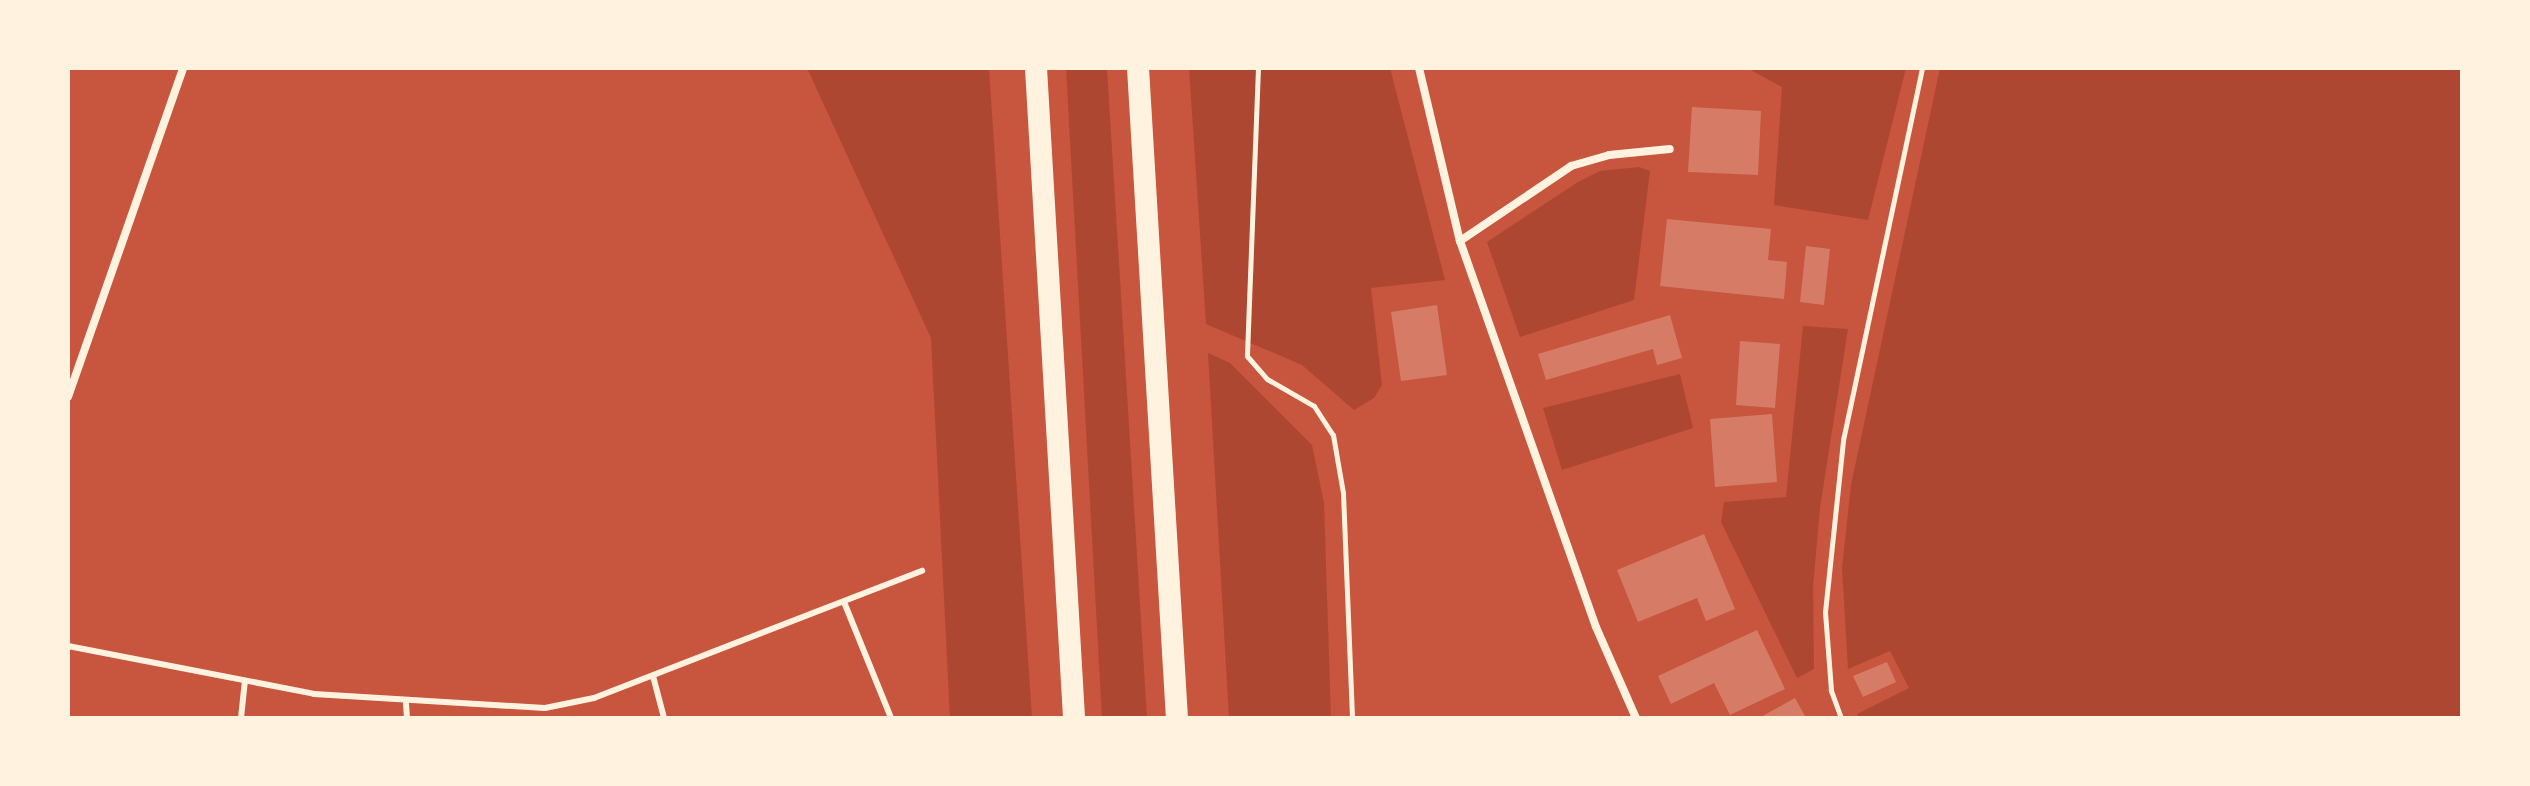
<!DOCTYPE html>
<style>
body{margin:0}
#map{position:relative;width:2530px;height:786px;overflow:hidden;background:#c8553d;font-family:Figtree,sans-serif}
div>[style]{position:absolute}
.green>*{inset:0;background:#ae4732}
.building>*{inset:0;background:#d67c66}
.path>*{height:5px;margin:-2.5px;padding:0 2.5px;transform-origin:2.5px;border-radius:2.5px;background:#fff3e0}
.service>*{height:6px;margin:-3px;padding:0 3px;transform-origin:3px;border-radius:3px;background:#fff3e0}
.minor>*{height:8px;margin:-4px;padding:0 4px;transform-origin:4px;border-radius:4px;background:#fff3e0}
.trunk>*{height:22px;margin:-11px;padding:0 11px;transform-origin:11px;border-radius:11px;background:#fff3e0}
span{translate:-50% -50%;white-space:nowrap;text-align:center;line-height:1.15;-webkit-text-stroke:8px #fff3e0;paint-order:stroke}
.frame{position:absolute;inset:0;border:70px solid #fff3e0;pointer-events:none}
</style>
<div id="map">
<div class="green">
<i style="clip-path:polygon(807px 68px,989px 68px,1032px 718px,950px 718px,931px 338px)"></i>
<i style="clip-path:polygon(1066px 68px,1107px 68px,1147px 718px,1102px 718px)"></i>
<i style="clip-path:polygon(1189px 68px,1390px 68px,1445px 280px,1371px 288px,1382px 385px,1374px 398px,1354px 410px,1302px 365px,1206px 324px)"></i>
<i style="clip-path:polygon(1747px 68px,1906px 68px,1868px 220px,1774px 205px,1782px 87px)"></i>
<i style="clip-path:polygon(1940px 68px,2462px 68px,2462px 718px,1860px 718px,1857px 714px,1909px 688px,1890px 651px,1848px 669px,1842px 568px,1851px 485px)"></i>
<i style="clip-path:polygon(1639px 167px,1650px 171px,1634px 300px,1520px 337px,1487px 242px,1578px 182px,1600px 171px)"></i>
<i style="clip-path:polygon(1803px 326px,1848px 329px,1820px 508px,1813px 587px,1814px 669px,1797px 678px,1721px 522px,1724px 502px,1786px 497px)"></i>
<i style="clip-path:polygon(1208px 353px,1230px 363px,1312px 445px,1324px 503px,1331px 718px,1229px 718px)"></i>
<i style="clip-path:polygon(1680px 374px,1693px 428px,1562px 470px,1543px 408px)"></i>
</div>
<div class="building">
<i style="clip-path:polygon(1692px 107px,1761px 111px,1758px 175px,1688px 172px)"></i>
<i style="clip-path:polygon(1667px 219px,1771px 229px,1768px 260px,1787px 262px,1784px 299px,1660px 286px)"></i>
<i style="clip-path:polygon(1806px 246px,1830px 249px,1824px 305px,1800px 302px)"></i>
<i style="clip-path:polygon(1437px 305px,1447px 375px,1401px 381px,1391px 312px)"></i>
<i style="clip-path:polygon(1670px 315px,1682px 358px,1657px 365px,1653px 349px,1546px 380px,1538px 354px)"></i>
<i style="clip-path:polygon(1740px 341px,1780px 344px,1775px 408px,1736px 405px)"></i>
<i style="clip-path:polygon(1772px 414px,1777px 482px,1715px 487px,1710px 419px)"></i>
<i style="clip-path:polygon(1704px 534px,1735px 609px,1706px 621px,1697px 598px,1638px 622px,1617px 570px)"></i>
<i style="clip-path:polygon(1757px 630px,1785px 689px,1730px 715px,1714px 683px,1671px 704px,1658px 676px)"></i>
<i style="clip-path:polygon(1887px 662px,1896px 682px,1863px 697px,1853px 676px)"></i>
<i style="clip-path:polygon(1795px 698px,1806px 718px,1759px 718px)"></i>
</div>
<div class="path">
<i style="left:1258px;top:68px;width:288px;rotate:92.2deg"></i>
<i style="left:1247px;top:356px;width:30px;rotate:49deg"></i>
<i style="left:1267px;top:379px;width:54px;rotate:29.9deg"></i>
<i style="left:1314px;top:406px;width:35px;rotate:57deg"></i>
<i style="left:1333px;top:435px;width:59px;rotate:80.2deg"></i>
<i style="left:1343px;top:493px;width:225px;rotate:87.7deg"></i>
<i style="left:1841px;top:718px;width:30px;rotate:-110deg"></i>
<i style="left:1831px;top:690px;width:78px;rotate:-94.4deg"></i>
<i style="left:1825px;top:612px;width:173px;rotate:-84deg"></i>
<i style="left:1843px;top:440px;width:380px;rotate:-78deg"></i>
</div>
<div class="service">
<i style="left:844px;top:602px;width:125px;rotate:67.9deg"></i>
<i style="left:68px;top:646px;width:251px;rotate:11deg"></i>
<i style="left:314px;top:694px;width:231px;rotate:3.5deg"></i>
<i style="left:545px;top:708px;width:50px;rotate:-11.5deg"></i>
<i style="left:594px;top:698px;width:352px;rotate:-21.2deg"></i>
<i style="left:653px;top:676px;width:43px;rotate:75.3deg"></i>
<i style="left:406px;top:704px;width:14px;rotate:86deg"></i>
<i style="left:241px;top:718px;width:36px;rotate:-84deg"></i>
</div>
<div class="minor">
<i style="left:1419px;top:68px;width:178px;rotate:76.7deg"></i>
<i style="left:1460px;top:241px;width:409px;rotate:70.6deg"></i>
<i style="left:1596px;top:627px;width:99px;rotate:66.3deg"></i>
<i style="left:1460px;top:241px;width:134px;rotate:-34deg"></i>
<i style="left:1571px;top:166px;width:40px;rotate:-16deg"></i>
<i style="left:1609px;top:155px;width:61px;rotate:-5.6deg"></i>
<i style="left:68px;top:397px;width:349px;rotate:-70.7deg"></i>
</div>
<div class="trunk">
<i style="left:1036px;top:68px;width:651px;rotate:86.65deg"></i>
<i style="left:1138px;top:68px;width:651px;rotate:86.57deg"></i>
</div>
<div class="frame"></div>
</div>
